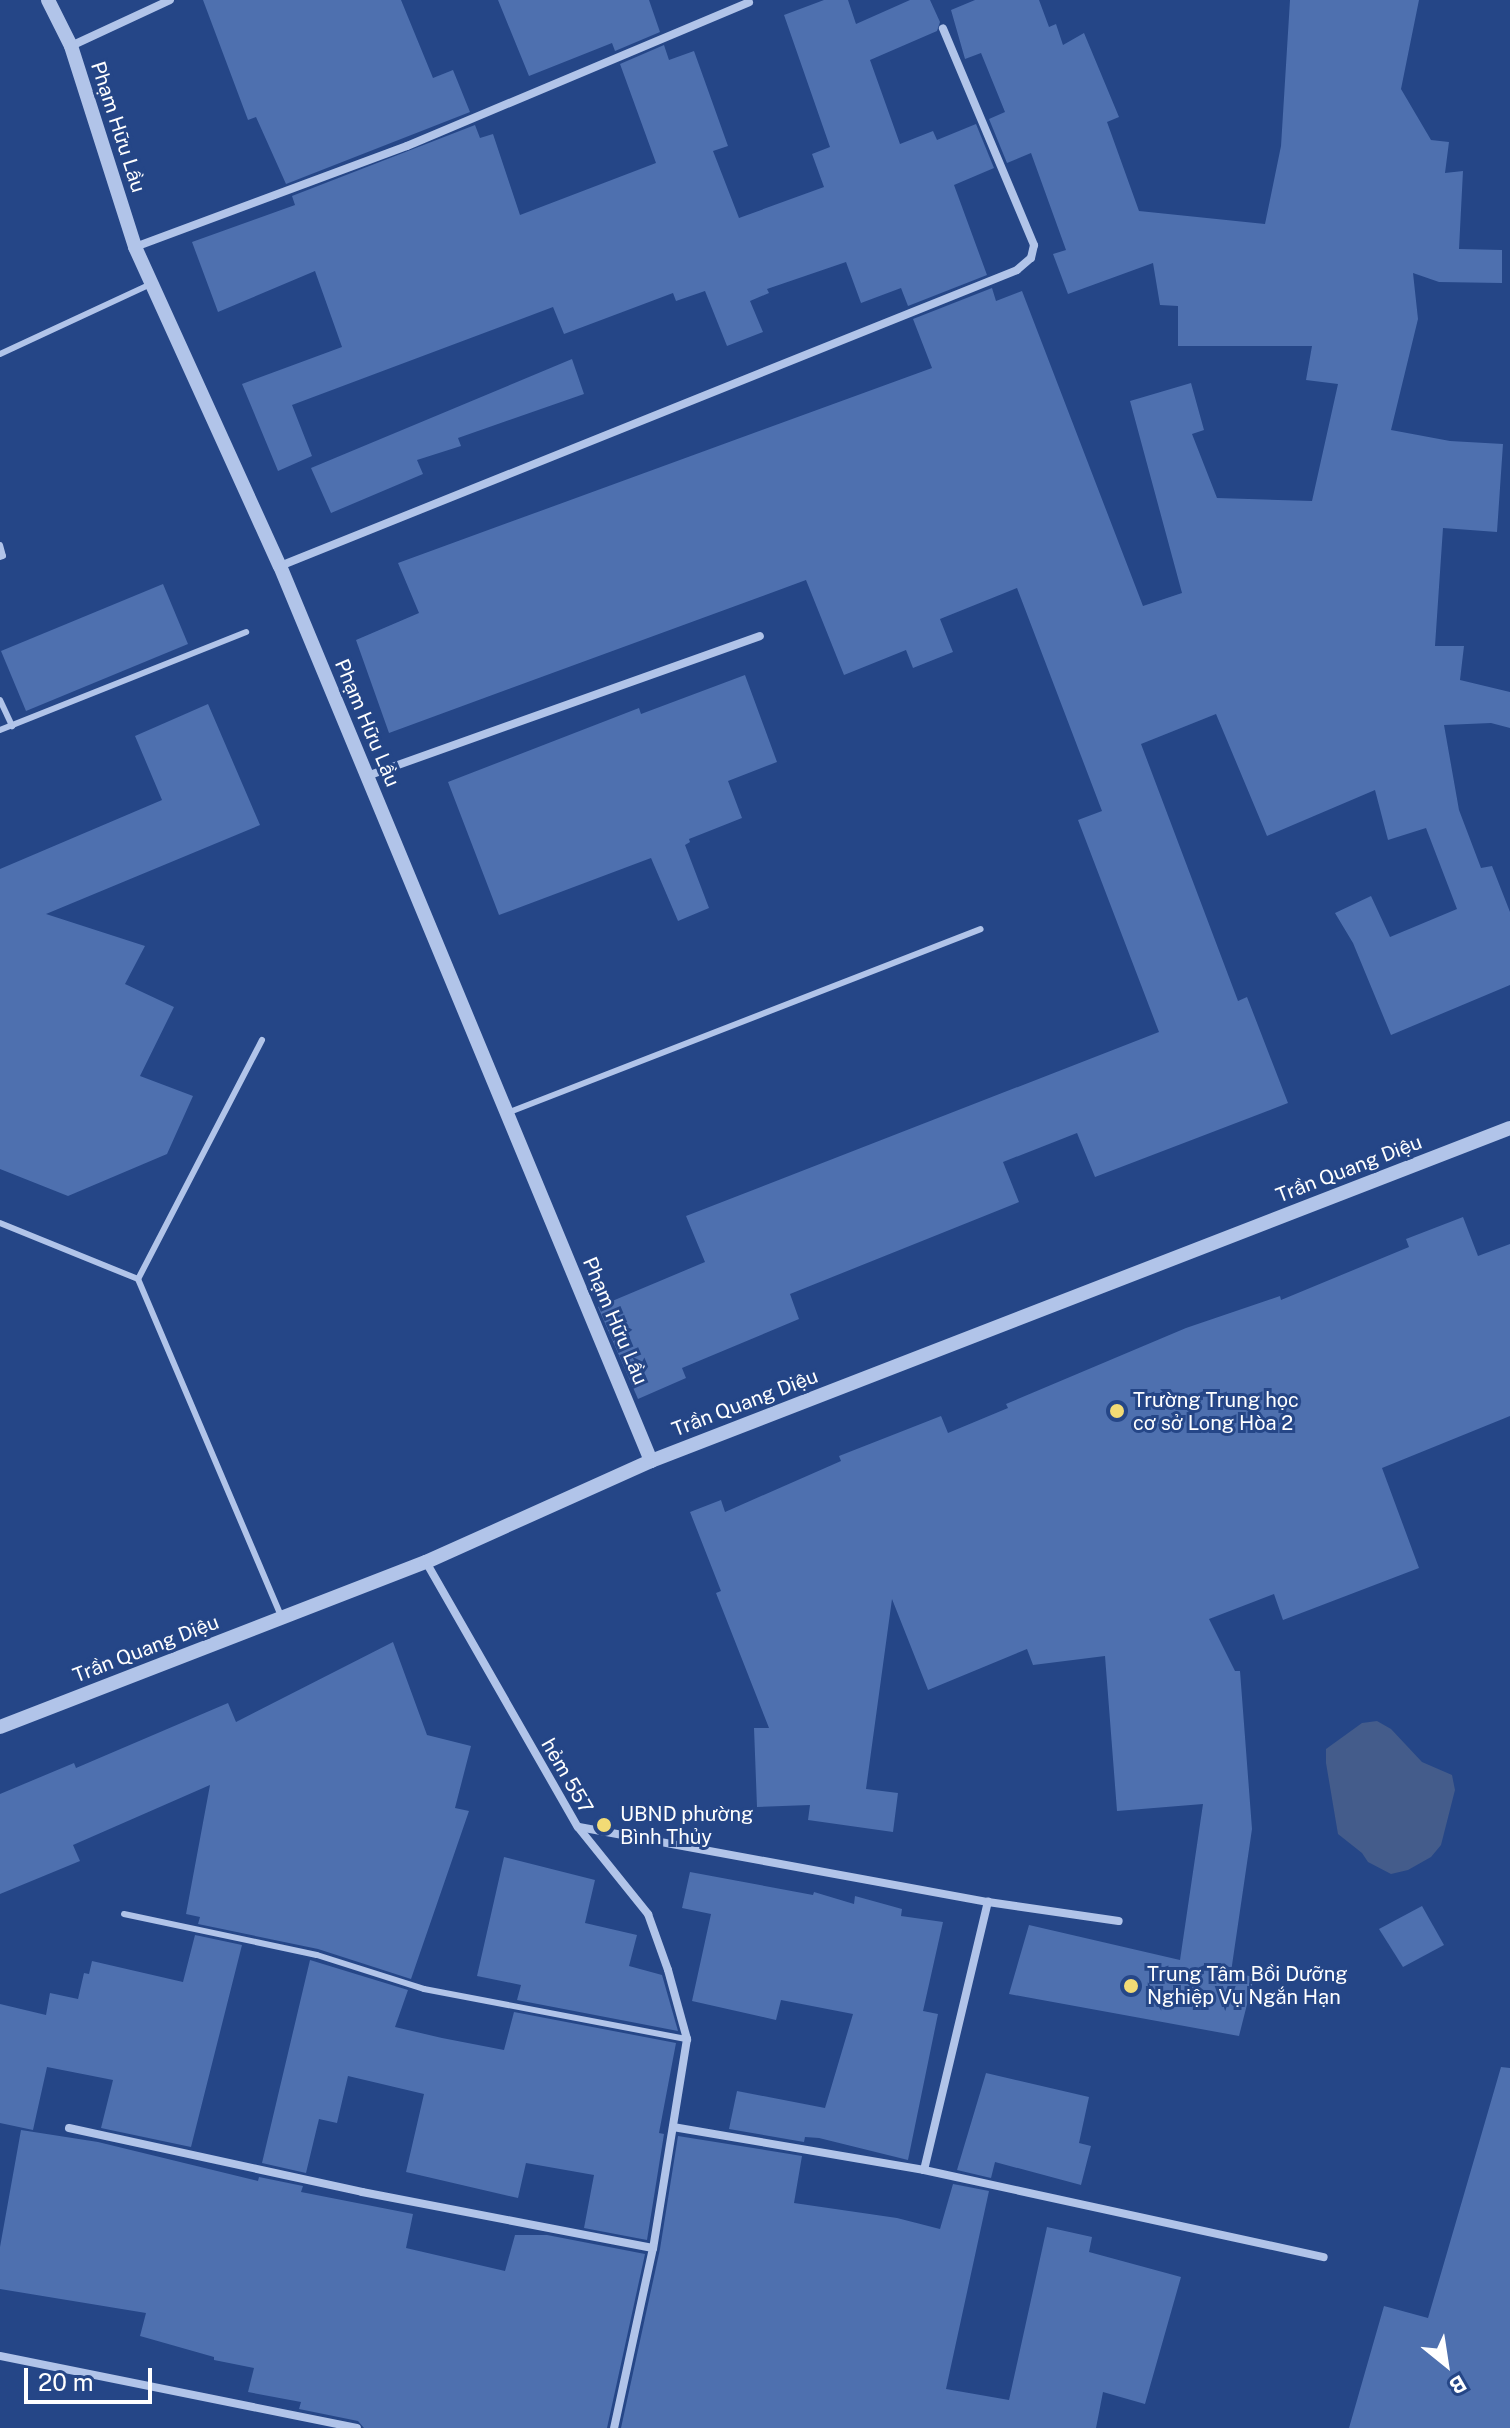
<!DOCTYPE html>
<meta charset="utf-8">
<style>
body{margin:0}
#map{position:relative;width:1510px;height:2428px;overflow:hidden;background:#254687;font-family:"Public Sans",sans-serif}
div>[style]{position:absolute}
.water>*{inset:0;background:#445c8b}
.building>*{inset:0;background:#4e70af}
.service>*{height:6px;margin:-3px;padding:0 3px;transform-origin:3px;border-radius:3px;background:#b1c4e9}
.minor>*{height:8px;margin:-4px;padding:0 4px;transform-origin:4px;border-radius:4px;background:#b1c4e9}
.tertiary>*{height:14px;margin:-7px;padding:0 7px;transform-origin:7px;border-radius:7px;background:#b1c4e9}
.dots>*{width:22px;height:22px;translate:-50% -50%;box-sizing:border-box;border:4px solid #254687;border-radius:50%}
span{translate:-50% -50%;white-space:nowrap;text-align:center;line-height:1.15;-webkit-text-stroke:6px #254687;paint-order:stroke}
.street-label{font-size:20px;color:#fff}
.poi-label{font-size:20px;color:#fff}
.left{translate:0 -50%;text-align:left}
.north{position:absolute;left:1406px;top:2324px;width:80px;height:80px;-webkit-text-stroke:6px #254687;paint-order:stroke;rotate:150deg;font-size:22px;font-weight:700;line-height:32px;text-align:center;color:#fff}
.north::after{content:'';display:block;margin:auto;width:28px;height:36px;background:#fff;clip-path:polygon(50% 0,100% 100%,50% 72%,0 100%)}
.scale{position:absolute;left:24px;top:2368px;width:128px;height:36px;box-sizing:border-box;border:4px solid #fff;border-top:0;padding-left:10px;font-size:24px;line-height:28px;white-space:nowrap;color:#fff;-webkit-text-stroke:6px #254687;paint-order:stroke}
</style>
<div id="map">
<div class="water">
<i style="clip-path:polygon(1377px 1721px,1391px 1729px,1422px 1762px,1452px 1775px,1455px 1790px,1441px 1845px,1431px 1857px,1408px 1870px,1391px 1874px,1368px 1862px,1362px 1853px,1338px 1834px,1326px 1763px,1326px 1749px,1362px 1723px)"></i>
</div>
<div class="building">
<i style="clip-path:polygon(203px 0,401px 0,433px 78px,453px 70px,470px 112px,286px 184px,256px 117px,248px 120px)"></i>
<i style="clip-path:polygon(498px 0,649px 0,660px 32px,615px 51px,612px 43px,529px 76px)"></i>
<i style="clip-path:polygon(824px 0,848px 0,856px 24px,910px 0,930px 0,940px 22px,937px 31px,870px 60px,900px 144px,933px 131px,937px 140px,976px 124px,994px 168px,954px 185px,987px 275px,908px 306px,901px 288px,861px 303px,846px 262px,767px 289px,769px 293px,750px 301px,763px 332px,727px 346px,705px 291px,676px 301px,673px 293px,564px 334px,553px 307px,292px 405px,312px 456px,278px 471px,242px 384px,342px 347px,315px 271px,218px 312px,192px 242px,295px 205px,292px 196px,475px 125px,480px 138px,493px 134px,520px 215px,656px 163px,620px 64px,664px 45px,669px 60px,694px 51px,728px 146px,713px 151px,739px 218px,824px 187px,812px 154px,830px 147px,784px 15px)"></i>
<i style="clip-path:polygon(975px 0,1039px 0,1049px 27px,1056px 24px,1063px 45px,1084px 33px,1119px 117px,1107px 122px,1139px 211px,1265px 224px,1281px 146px,1290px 0,1419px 0,1401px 89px,1431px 140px,1449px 142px,1445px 173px,1463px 171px,1459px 249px,1502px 250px,1502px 283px,1439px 282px,1413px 273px,1418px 319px,1391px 430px,1450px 441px,1503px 444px,1497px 532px,1443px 528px,1435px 646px,1464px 646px,1460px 680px,1510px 692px,1510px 728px,1491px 723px,1444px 725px,1459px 810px,1481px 868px,1492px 866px,1510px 912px,1510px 985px,1391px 1035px,1353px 943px,1335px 913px,1371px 896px,1390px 937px,1457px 909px,1426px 828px,1388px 840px,1375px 790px,1267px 836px,1216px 714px,1141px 744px,1238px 1001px,1247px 997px,1288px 1103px,1095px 1177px,1077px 1133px,1003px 1162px,1019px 1202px,790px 1294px,799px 1319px,682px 1368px,686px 1378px,638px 1399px,598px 1307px,705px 1262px,686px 1216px,1159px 1032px,1078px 820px,1102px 811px,1017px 588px,940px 619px,953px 652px,913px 668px,906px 650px,844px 675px,806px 580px,389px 733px,356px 640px,419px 613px,398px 563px,932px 368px,913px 319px,992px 288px,996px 301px,1022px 291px,1143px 606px,1182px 593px,1130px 401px,1191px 383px,1204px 430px,1192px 434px,1217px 498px,1312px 501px,1338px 384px,1306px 380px,1312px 346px,1178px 346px,1178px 306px,1160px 305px,1153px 263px,1068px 294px,1053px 254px,1066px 250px,1031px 153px,1007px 163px,989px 119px,1005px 112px,981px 53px,965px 59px,951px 10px)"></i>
<i style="clip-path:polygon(572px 359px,584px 394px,458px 438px,461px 446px,417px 460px,423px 474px,331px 513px,311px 468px)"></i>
<i style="clip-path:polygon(163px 584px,188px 644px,26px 711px,1px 651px)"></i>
<i style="clip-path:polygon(745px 675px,777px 762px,728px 781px,742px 818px,689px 839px,690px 842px,685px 845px,709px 908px,678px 921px,651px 858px,499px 915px,448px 782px,639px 708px,641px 714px)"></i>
<i style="clip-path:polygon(208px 704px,260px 825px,46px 914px,145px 946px,125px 984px,174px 1007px,140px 1076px,193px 1096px,167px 1154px,68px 1196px,0 1169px,0 869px,162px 800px,135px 736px)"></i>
<i style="clip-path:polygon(1463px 1217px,1478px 1256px,1510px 1244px,1510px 1416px,1382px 1468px,1419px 1568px,1283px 1620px,1274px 1594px,1209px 1619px,1235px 1671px,1240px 1671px,1252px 1829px,1231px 1972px,1254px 1977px,1239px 2036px,1009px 1994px,1029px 1925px,1180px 1960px,1203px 1804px,1117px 1811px,1105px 1656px,1033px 1665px,1027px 1649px,928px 1690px,892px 1599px,866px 1789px,898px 1793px,893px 1832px,808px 1820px,810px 1805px,757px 1807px,754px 1728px,769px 1728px,716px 1593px,721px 1591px,690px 1512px,721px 1500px,725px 1512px,841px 1461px,839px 1456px,941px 1416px,948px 1433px,1008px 1408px,1006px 1404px,1186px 1328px,1280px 1296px,1281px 1300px,1409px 1247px,1406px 1239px)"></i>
<i style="clip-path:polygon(393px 1642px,427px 1735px,471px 1746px,455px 1808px,469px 1811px,411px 1979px,318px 1949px,198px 1924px,200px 1917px,186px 1914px,210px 1785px,73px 1845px,80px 1861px,0 1894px,0 1794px,74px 1763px,76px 1768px,228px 1703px,236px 1722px)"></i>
<i style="clip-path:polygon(504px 1857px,595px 1880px,585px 1923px,637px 1935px,629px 1966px,662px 1975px,678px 2031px,517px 2000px,521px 1985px,477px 1976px)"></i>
<i style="clip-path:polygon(690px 1872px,813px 1895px,814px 1892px,854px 1904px,855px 1896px,902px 1909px,901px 1916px,943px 1922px,923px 2011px,938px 2014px,908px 2160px,819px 2138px,805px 2137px,804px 2142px,729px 2129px,737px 2091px,825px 2108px,853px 2014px,781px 2000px,776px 2020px,692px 2001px,711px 1914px,682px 1908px)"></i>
<i style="clip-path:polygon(1422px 1906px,1444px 1945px,1403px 1967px,1379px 1929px)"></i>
<i style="clip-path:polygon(195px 1935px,242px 1945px,191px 2147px,101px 2128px,113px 2080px,47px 2067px,33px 2130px,0 2123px,0 2004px,46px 2015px,50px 1993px,78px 1999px,84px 1973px,89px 1974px,92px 1961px,183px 1982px)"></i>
<i style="clip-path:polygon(310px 1960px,408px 1990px,395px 2027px,442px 2038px,504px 2050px,514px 2012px,676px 2043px,659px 2133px,664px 2134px,647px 2240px,584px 2228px,594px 2175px,526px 2163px,518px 2198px,406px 2172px,424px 2094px,348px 2076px,337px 2123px,319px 2119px,306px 2173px,262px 2163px)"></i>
<i style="clip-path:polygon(1501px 2067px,1510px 2068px,1510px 2428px,1349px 2428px,1384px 2306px,1428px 2318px)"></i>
<i style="clip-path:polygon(986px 2073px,1089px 2097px,1079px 2143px,1091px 2146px,1081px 2185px,995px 2162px,991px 2178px,957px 2170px)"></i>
<i style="clip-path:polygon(21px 2130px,98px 2142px,258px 2181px,259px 2177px,303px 2186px,301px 2192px,413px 2214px,406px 2248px,505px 2271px,515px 2235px,547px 2235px,645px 2254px,607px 2428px,364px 2428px,358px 2421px,299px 2409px,301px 2402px,248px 2392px,254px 2368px,214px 2360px,214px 2357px,140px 2336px,146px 2313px,0 2289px,0 2247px)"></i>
<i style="clip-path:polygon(678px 2136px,802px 2156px,794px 2203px,897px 2218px,940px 2229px,953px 2184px,989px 2191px,946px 2389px,1009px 2400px,1047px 2227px,1092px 2237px,1089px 2252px,1181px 2277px,1145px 2404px,1103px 2392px,1096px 2428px,621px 2428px,660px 2249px)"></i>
</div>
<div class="service">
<i style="left:0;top:354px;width:166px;rotate:-24.9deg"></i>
<i style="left:0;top:545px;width:11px;rotate:75deg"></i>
<i style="left:3px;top:556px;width:3px;rotate:162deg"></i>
<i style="left:0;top:700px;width:29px;rotate:65deg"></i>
<i style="left:0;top:730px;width:265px;rotate:-21.7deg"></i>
<i style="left:262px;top:1040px;width:269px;rotate:117.4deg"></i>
<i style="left:138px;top:1279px;width:368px;rotate:67deg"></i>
<i style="left:507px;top:1113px;width:508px;rotate:-21.22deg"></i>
<i style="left:0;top:1223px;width:149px;rotate:22.1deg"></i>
<i style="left:124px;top:1914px;width:197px;rotate:12deg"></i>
<i style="left:317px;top:1955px;width:112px;rotate:17.6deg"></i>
<i style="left:424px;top:1989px;width:268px;rotate:10.8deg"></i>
</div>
<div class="minor">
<i style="left:71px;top:46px;width:109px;rotate:-24.9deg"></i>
<i style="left:135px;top:247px;width:290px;rotate:-20.4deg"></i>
<i style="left:407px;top:146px;width:371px;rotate:-22.8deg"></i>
<i style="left:280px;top:566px;width:794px;rotate:-21.88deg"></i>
<i style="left:1017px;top:270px;width:18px;rotate:-41deg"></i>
<i style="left:1031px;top:258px;width:13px;rotate:-77deg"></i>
<i style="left:1034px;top:245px;width:235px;rotate:-112.8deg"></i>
<i style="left:367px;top:776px;width:417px;rotate:-19.6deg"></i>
<i style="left:426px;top:1562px;width:305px;rotate:60.2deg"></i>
<i style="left:578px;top:1827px;width:112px;rotate:51.2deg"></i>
<i style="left:648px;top:1914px;width:59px;rotate:70.3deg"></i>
<i style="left:668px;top:1970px;width:72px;rotate:74.6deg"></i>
<i style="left:687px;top:2039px;width:212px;rotate:99.2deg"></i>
<i style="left:653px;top:2248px;width:184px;rotate:102.2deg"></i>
<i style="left:579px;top:1827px;width:416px;rotate:10.4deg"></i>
<i style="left:988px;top:1902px;width:132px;rotate:8.3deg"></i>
<i style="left:673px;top:2127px;width:255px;rotate:9.7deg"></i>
<i style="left:924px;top:2170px;width:409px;rotate:12.3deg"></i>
<i style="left:69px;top:2128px;width:300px;rotate:12.3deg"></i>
<i style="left:362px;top:2192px;width:296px;rotate:10.9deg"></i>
<i style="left:924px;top:2170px;width:276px;rotate:-76.6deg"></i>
<i style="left:0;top:2356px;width:364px;rotate:11.4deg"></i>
</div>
<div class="tertiary">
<i style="left:48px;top:0;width:51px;rotate:63.4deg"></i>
<i style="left:71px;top:46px;width:211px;rotate:72.3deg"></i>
<i style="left:135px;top:247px;width:350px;rotate:65.6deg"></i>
<i style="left:280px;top:566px;width:969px;rotate:67.48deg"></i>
<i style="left:0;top:1727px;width:457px;rotate:-21.2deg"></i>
<i style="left:426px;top:1562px;width:247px;rotate:-24.2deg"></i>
<i style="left:651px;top:1461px;width:921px;rotate:-21.19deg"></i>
</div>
<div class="dots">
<i style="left:1117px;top:1411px;background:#f2db75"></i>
<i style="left:604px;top:1825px;background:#f2db75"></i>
<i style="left:1131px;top:1986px;background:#f2db75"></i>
</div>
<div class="street-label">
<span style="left:118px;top:127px;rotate:72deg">Phạm Hữu Lầu</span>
<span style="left:367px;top:723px;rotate:67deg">Phạm Hữu Lầu</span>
<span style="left:1349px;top:1169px;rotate:-21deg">Trần Quang Diệu</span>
<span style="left:615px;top:1321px;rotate:67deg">Phạm Hữu Lầu</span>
<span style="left:745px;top:1403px;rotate:-21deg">Trần Quang Diệu</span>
<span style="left:146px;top:1649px;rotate:-21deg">Trần Quang Diệu</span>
<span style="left:567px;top:1776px;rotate:60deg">hẻm 557</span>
</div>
<div class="poi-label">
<span class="left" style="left:1133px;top:1412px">Trường Trung học<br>cơ sở Long Hòa 2</span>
<span class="left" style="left:620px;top:1826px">UBND phường<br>Bình Thủy</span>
<span class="left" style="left:1147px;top:1986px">Trung Tâm Bồi Dưỡng<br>Nghiệp Vụ Ngắn Hạn</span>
</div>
<div class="north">B</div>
<div class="scale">20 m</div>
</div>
